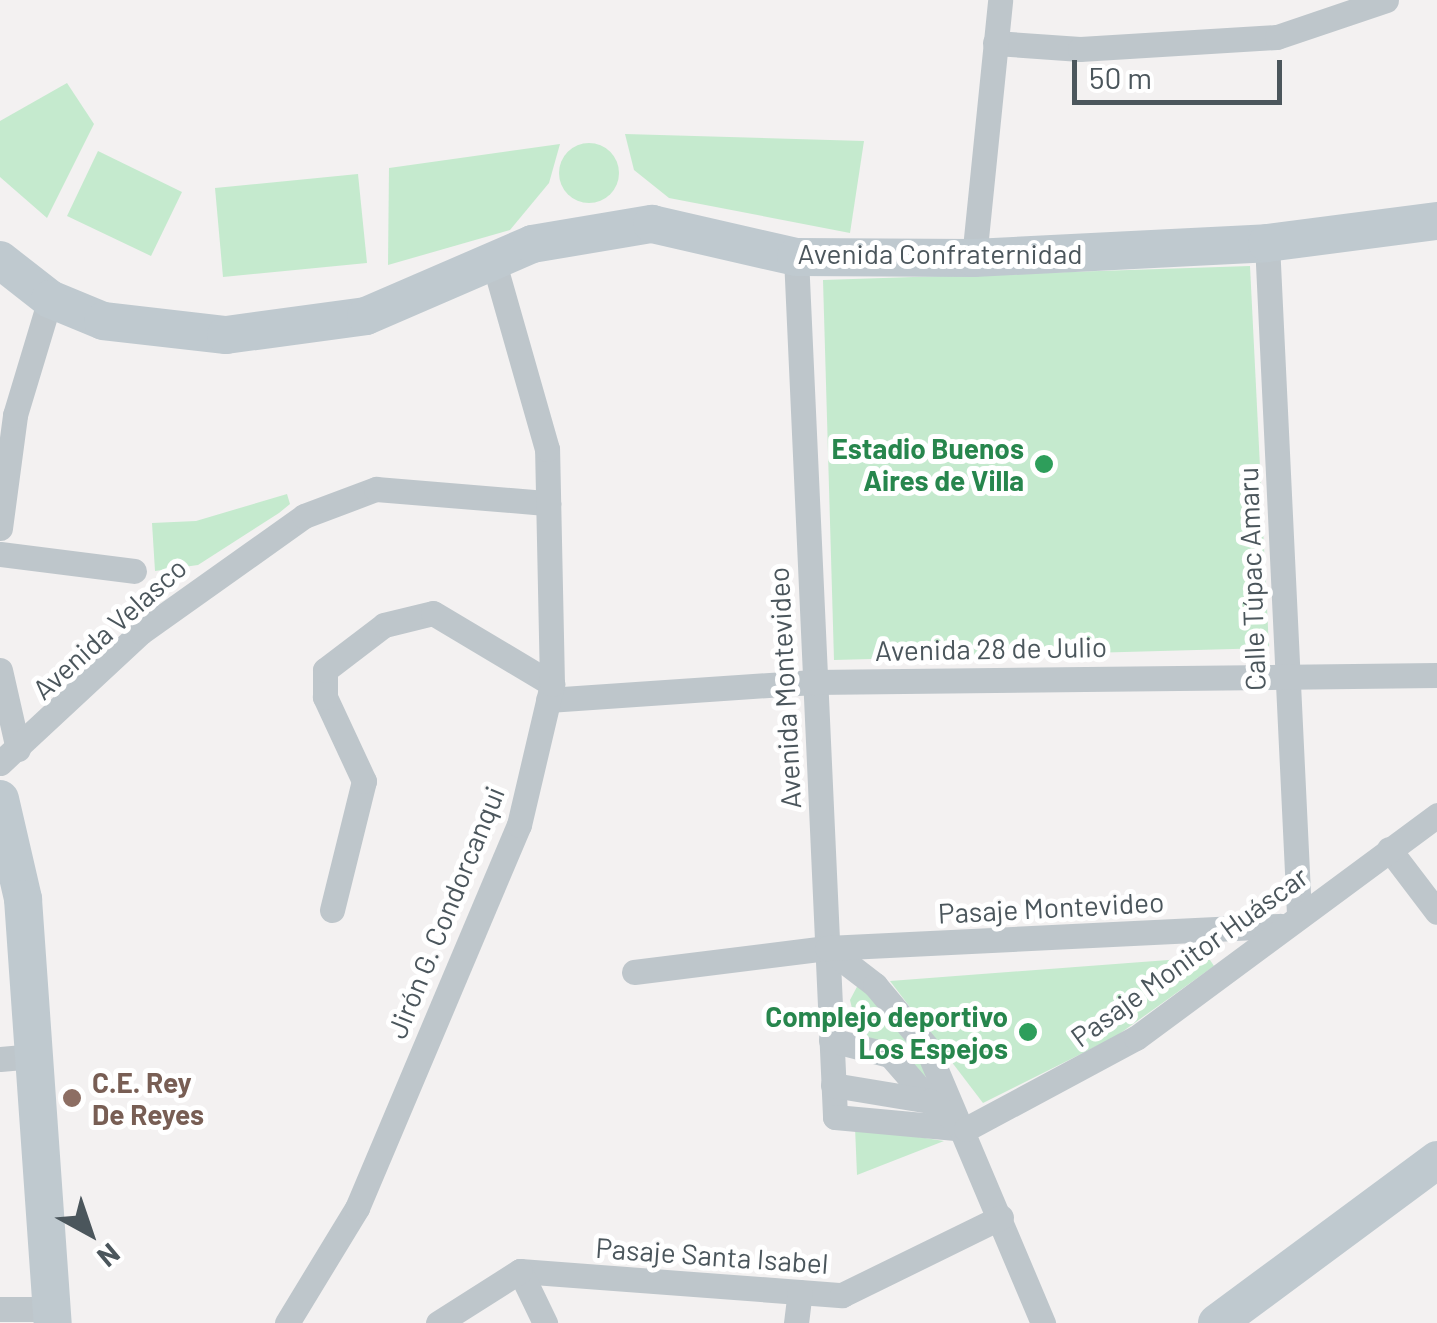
<!DOCTYPE html>
<meta charset="utf-8">
<style>
body{margin:0}
#map{position:relative;width:1437px;height:1323px;overflow:hidden;background:#f3f1f1;font-family:Barlow,sans-serif}
div>[style]{position:absolute}
.green>*{inset:0;background:#c5eace}
.round{border-radius:50%}
.street>*{height:25px;margin:-12.5px;padding:0 12.5px;transform-origin:12.5px;border-radius:12.5px;background:#bec6cb}
.secondary>*{height:38px;margin:-19px;padding:0 19px;transform-origin:19px;border-radius:19px;background:#bfc9cf}
.dots>*{width:28px;height:28px;translate:-50% -50%;box-sizing:border-box;border:5px solid #fff;border-radius:50%}
span{translate:-50% -50%;white-space:nowrap;text-align:center;line-height:1.15;-webkit-text-stroke:10px #fff;paint-order:stroke}
.street-label{font-size:28px;color:#4b565c}
.leisure-label{font-size:28px;color:#27864d;font-weight:700}
.right{translate:-100% -50%;text-align:right}
.education-label{font-size:28px;color:#785e54;font-weight:700}
.left{translate:0 -50%;text-align:left}
.north{position:absolute;left:40px;top:1183px;width:100px;height:100px;-webkit-text-stroke:8px #fff;paint-order:stroke;rotate:140deg;font-size:28px;font-weight:700;line-height:40px;text-align:center;color:#4b565c}
.north::after{content:'';display:block;margin:auto;width:35px;height:45px;background:#4b565c;clip-path:polygon(50% 0,100% 100%,50% 72%,0 100%)}
.scale{position:absolute;left:1072px;top:60px;width:210px;height:45px;box-sizing:border-box;border:5px solid #4b565c;border-top:0;padding-left:12px;font-size:30px;line-height:35px;white-space:nowrap;color:#4b565c;-webkit-text-stroke:8px #fff;paint-order:stroke}
</style>
<div id="map">
<div class="green">
<i style="clip-path:polygon(67px 83px,94px 124px,47px 218px,0 177px,0 121px)"></i>
<i style="clip-path:polygon(625px 134px,864px 141px,850px 233px,669px 198px,634px 170px)"></i>
<i class="round" style="left:559px;top:143px;width:60px;height:60px"></i>
<i style="clip-path:polygon(560px 144px,549px 183px,510px 230px,388px 265px,389px 168px)"></i>
<i style="clip-path:polygon(98px 151px,182px 192px,151px 256px,67px 216px)"></i>
<i style="clip-path:polygon(358px 174px,367px 263px,223px 277px,215px 188px)"></i>
<i style="clip-path:polygon(1250px 266px,1269px 648px,834px 660px,823px 280px)"></i>
<i style="clip-path:polygon(287px 494px,290px 504px,279px 513px,198px 565px,155px 571px,152px 523px,196px 521px)"></i>
<i style="clip-path:polygon(1208px 957px,1214px 966px,1115px 1037px,983px 1103px,890px 981px)"></i>
<i style="clip-path:polygon(860px 981px,927px 1060px,925px 1083px,901px 1045px,868px 1038px,856px 1025px,850px 1000px)"></i>
<i style="clip-path:polygon(855px 1127px,944px 1141px,857px 1175px)"></i>
</div>
<div class="street">
<i style="left:995px;top:43px;width:85px;rotate:4deg"></i>
<i style="left:1080px;top:49px;width:197px;rotate:-3.5deg"></i>
<i style="left:1277px;top:37px;width:115px;rotate:-18.7deg"></i>
<i style="left:1267px;top:243px;width:671px;rotate:87.27deg"></i>
<i style="left:796px;top:257px;width:861px;rotate:87.4deg"></i>
<i style="left:835px;top:1117px;width:132px;rotate:5.2deg"></i>
<i style="left:974px;top:258px;width:259px;rotate:-84.2deg"></i>
<i style="left:0;top:528px;width:114px;rotate:-82.4deg"></i>
<i style="left:15px;top:415px;width:121px;rotate:-73.2deg"></i>
<i style="left:0;top:554px;width:135px;rotate:7.2deg"></i>
<i style="left:0;top:670px;width:81px;rotate:77.2deg"></i>
<i style="left:548px;top:700px;width:266px;rotate:-3.9deg"></i>
<i style="left:813px;top:682px;width:624px;rotate:-0.64deg"></i>
<i style="left:0;top:763px;width:192px;rotate:-42.9deg"></i>
<i style="left:141px;top:632px;width:200px;rotate:-35.4deg"></i>
<i style="left:304px;top:516px;width:77px;rotate:-20.6deg"></i>
<i style="left:376px;top:489px;width:173px;rotate:4.7deg"></i>
<i style="left:1389px;top:849px;width:79px;rotate:52.7deg"></i>
<i style="left:332px;top:910px;width:133px;rotate:-76.1deg"></i>
<i style="left:364px;top:781px;width:93px;rotate:-114.9deg"></i>
<i style="left:325px;top:697px;width:27px;rotate:-90deg"></i>
<i style="left:325px;top:670px;width:74px;rotate:-37.3deg"></i>
<i style="left:384px;top:625px;width:50px;rotate:-13.8deg"></i>
<i style="left:433px;top:613px;width:139px;rotate:30.8deg"></i>
<i style="left:827px;top:948px;width:61px;rotate:37.6deg"></i>
<i style="left:875px;top:985px;width:80px;rotate:50.1deg"></i>
<i style="left:926px;top:1046px;width:301px;rotate:67.1deg"></i>
<i style="left:634px;top:972px;width:194px;rotate:-7.1deg"></i>
<i style="left:827px;top:948px;width:453px;rotate:-2.8deg"></i>
<i style="left:831px;top:1040px;width:61px;rotate:14.3deg"></i>
<i style="left:890px;top:1055px;width:61px;rotate:49deg"></i>
<i style="left:0;top:1059px;width:37px;rotate:-5deg"></i>
<i style="left:833px;top:1085px;width:98px;rotate:9.4deg"></i>
<i style="left:930px;top:1101px;width:41px;rotate:38deg"></i>
<i style="left:966px;top:1129px;width:193px;rotate:-28.2deg"></i>
<i style="left:1136px;top:1038px;width:375px;rotate:-36.5deg"></i>
<i style="left:520px;top:1271px;width:323px;rotate:4.3deg"></i>
<i style="left:842px;top:1295px;width:177px;rotate:-26.1deg"></i>
<i style="left:520px;top:1271px;width:58px;rotate:64.3deg"></i>
<i style="left:0;top:1309px;width:52px"></i>
<i style="left:287px;top:1323px;width:135px;rotate:-58.7deg"></i>
<i style="left:357px;top:1208px;width:416px;rotate:-67.1deg"></i>
<i style="left:519px;top:825px;width:145px;rotate:-76.8deg"></i>
<i style="left:552px;top:684px;width:235px;rotate:-91.2deg"></i>
<i style="left:547px;top:449px;width:193px;rotate:-105.9deg"></i>
<i style="left:438px;top:1323px;width:97px;rotate:-32.4deg"></i>
<i style="left:796px;top:1323px;width:31px;rotate:-83deg"></i>
</div>
<div class="secondary">
<i style="left:0;top:260px;width:63px;rotate:38deg"></i>
<i style="left:50px;top:299px;width:57px;rotate:22.5deg"></i>
<i style="left:103px;top:321px;width:124px;rotate:6.5deg"></i>
<i style="left:226px;top:335px;width:141px;rotate:-7.7deg"></i>
<i style="left:366px;top:316px;width:181px;rotate:-23.4deg"></i>
<i style="left:532px;top:244px;width:122px;rotate:-9.5deg"></i>
<i style="left:652px;top:224px;width:148px;rotate:12.9deg"></i>
<i style="left:796px;top:257px;width:178px;rotate:0.3deg"></i>
<i style="left:974px;top:258px;width:293px;rotate:-2.9deg"></i>
<i style="left:1267px;top:243px;width:171px;rotate:-7.4deg"></i>
<i style="left:0;top:799px;width:103px;rotate:77deg"></i>
<i style="left:23px;top:899px;width:425px;rotate:86deg"></i>
<i style="left:1217px;top:1323px;width:274px;rotate:-36.5deg"></i>
</div>
<div class="dots">
<i style="left:1044px;top:464px;background:#2e9e5b"></i>
<i style="left:1028px;top:1032px;background:#2e9e5b"></i>
<i style="left:72px;top:1098px;background:#8d6e63"></i>
</div>
<div class="street-label">
<span style="left:940px;top:253px">Avenida Confraternidad</span>
<span style="left:1251px;top:579px;rotate:-92deg">Calle Túpac Amaru</span>
<span style="left:109px;top:628px;rotate:-42deg">Avenida Velasco</span>
<span style="left:991px;top:648px;rotate:-1deg">Avenida 28 de Julio</span>
<span style="left:784px;top:688px;rotate:-93deg">Avenida Montevideo</span>
<span style="left:1051px;top:907px;rotate:-3deg">Pasaje Montevideo</span>
<span style="left:445px;top:912px;rotate:-68deg">Jirón G. Condorcanqui</span>
<span style="left:1189px;top:956px;rotate:-36deg">Pasaje Monitor Huáscar</span>
<span style="left:712px;top:1255px;rotate:4deg">Pasaje Santa Isabel</span>
</div>
<div class="leisure-label">
<span class="right" style="left:1024px;top:464px">Estadio Buenos<br>Aires de Villa</span>
<span class="right" style="left:1008px;top:1032px">Complejo deportivo<br>Los Espejos</span>
</div>
<div class="education-label">
<span class="left" style="left:92px;top:1098px">C.E. Rey<br>De Reyes</span>
</div>
<div class="north">N</div>
<div class="scale">50 m</div>
</div>
